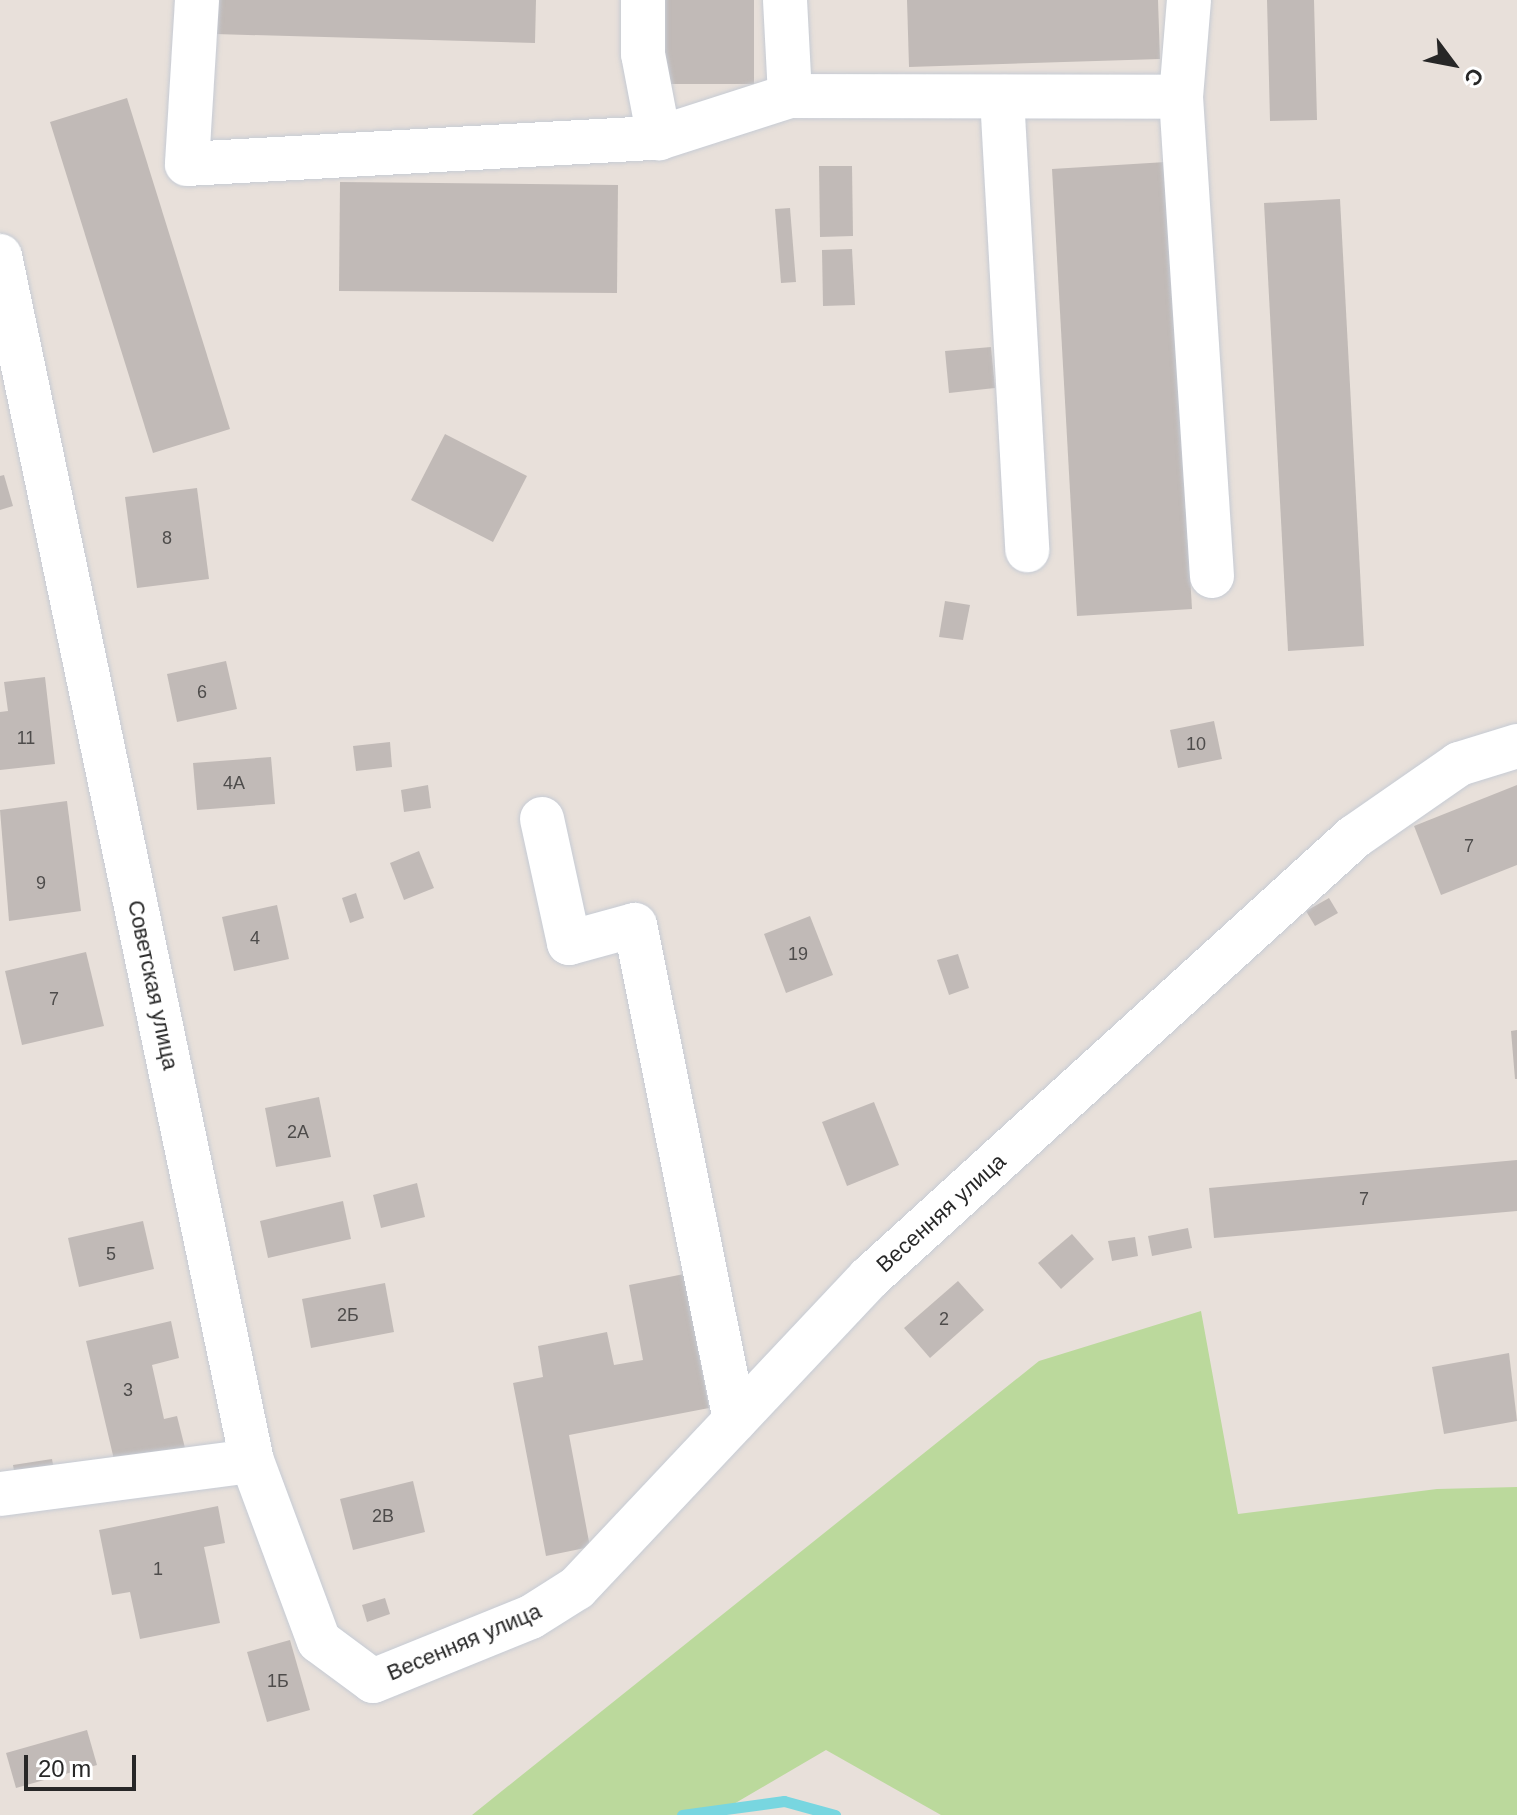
<!DOCTYPE html>
<meta charset="utf-8">
<style>
body{margin:0}
#map{position:relative;width:1517px;height:1815px;overflow:hidden;background:#e8e0da;font-family:Helvetica,sans-serif}
div>[style]{position:absolute}
.green>*{inset:0;background:#bbd99c}
.stream>*{height:11px;margin:-5.5px;padding:0 5.5px;transform-origin:5.5px;border-radius:5.5px;background:#78d6e0}
.building>*{inset:0;background:#c1bab7}
.roads{filter:drop-shadow(0 0 2px #c6cbd4) drop-shadow(0 0 2px #c6cbd4)}
.minor>*{height:44px;margin:-22px;padding:0 22px;transform-origin:22px;border-radius:22px;background:#fff}
span{translate:-50% -50%;white-space:nowrap;text-align:center;line-height:1.15;-webkit-text-stroke:6px #fff;paint-order:stroke}
.number-label{font-size:18px;color:#4e4c4b}
.number-label span{-webkit-text-stroke-width:0}
.street-label{font-size:22px;color:#272727}
.north{position:absolute;left:1413px;top:24px;width:80px;height:80px;-webkit-text-stroke:6px #fff;paint-order:stroke;rotate:122deg;font-size:22px;font-weight:700;line-height:32px;text-align:center;color:#272727}
.north::after{content:'';display:block;margin:auto;width:28px;height:36px;background:#272727;clip-path:polygon(50% 0,100% 100%,50% 72%,0 100%)}
.scale{position:absolute;left:24px;top:1755px;width:112px;height:36px;box-sizing:border-box;border:4px solid #272727;border-top:0;padding-left:10px;font-size:24px;line-height:28px;white-space:nowrap;color:#272727;-webkit-text-stroke:6px #fff;paint-order:stroke}
</style>
<div id="map">
<div class="green">
<i style="clip-path:polygon(1201px 1311px,1238px 1514px,1437px 1489px,1517px 1487px,1517px 1815px,941px 1815px,826px 1750px,715px 1815px,472px 1815px,1039px 1361px)"></i>
</div>
<div class="stream">
<i style="left:682px;top:1815px;width:103px;rotate:-7.8deg"></i>
<i style="left:784px;top:1801px;width:53px;rotate:15.4deg"></i>
</div>
<div class="building">
<i style="clip-path:polygon(216px 0,536px 0,535px 43px,215px 34px)"></i>
<i style="clip-path:polygon(665px 0,754px 0,754px 84px,665px 84px)"></i>
<i style="clip-path:polygon(907px 0,1158px 0,1160px 59px,909px 67px)"></i>
<i style="clip-path:polygon(1267px 0,1314px 0,1317px 120px,1270px 121px)"></i>
<i style="clip-path:polygon(127px 98px,230px 429px,153px 453px,50px 122px)"></i>
<i style="clip-path:polygon(1166px 162px,1192px 609px,1077px 616px,1052px 169px)"></i>
<i style="clip-path:polygon(819px 166px,852px 166px,853px 236px,820px 237px)"></i>
<i style="clip-path:polygon(340px 182px,618px 185px,617px 293px,339px 291px)"></i>
<i style="clip-path:polygon(1340px 199px,1364px 646px,1288px 651px,1264px 203px)"></i>
<i style="clip-path:polygon(790px 208px,796px 282px,781px 283px,775px 209px)"></i>
<i style="clip-path:polygon(852px 249px,855px 305px,823px 306px,822px 250px)"></i>
<i style="clip-path:polygon(991px 347px,995px 388px,949px 393px,945px 351px)"></i>
<i style="clip-path:polygon(445px 434px,527px 476px,493px 542px,411px 500px)"></i>
<i style="clip-path:polygon(4px 475px,13px 506px,0 510px,0 476px)"></i>
<i style="clip-path:polygon(197px 488px,209px 579px,137px 588px,125px 497px)"></i>
<i style="clip-path:polygon(945px 601px,970px 605px,963px 640px,939px 637px)"></i>
<i style="clip-path:polygon(226px 661px,237px 709px,177px 722px,167px 674px)"></i>
<i style="clip-path:polygon(45px 677px,55px 764px,0 770px,0 712px,8px 711px,4px 682px)"></i>
<i style="clip-path:polygon(1214px 721px,1222px 759px,1178px 768px,1170px 730px)"></i>
<i style="clip-path:polygon(390px 742px,392px 767px,356px 771px,353px 746px)"></i>
<i style="clip-path:polygon(271px 757px,275px 804px,197px 810px,193px 763px)"></i>
<i style="clip-path:polygon(428px 785px,431px 808px,404px 812px,401px 790px)"></i>
<i style="clip-path:polygon(1517px 785px,1517px 865px,1441px 895px,1414px 826px)"></i>
<i style="clip-path:polygon(67px 801px,81px 911px,9px 921px,0 810px)"></i>
<i style="clip-path:polygon(419px 851px,434px 888px,404px 900px,390px 863px)"></i>
<i style="clip-path:polygon(356px 893px,364px 918px,350px 923px,342px 898px)"></i>
<i style="clip-path:polygon(1329px 898px,1338px 913px,1315px 926px,1306px 911px)"></i>
<i style="clip-path:polygon(277px 905px,289px 959px,234px 971px,222px 917px)"></i>
<i style="clip-path:polygon(810px 916px,833px 975px,786px 993px,764px 934px)"></i>
<i style="clip-path:polygon(86px 952px,104px 1026px,22px 1045px,5px 971px)"></i>
<i style="clip-path:polygon(958px 954px,969px 988px,949px 995px,937px 960px)"></i>
<i style="clip-path:polygon(1517px 1030px,1517px 1079px,1515px 1079px,1511px 1031px)"></i>
<i style="clip-path:polygon(319px 1097px,331px 1157px,276px 1167px,265px 1108px)"></i>
<i style="clip-path:polygon(874px 1102px,899px 1165px,847px 1186px,822px 1122px)"></i>
<i style="clip-path:polygon(1517px 1160px,1517px 1211px,1214px 1238px,1209px 1188px)"></i>
<i style="clip-path:polygon(417px 1183px,425px 1217px,381px 1228px,373px 1195px)"></i>
<i style="clip-path:polygon(343px 1201px,351px 1239px,268px 1258px,260px 1221px)"></i>
<i style="clip-path:polygon(143px 1221px,154px 1269px,79px 1287px,68px 1238px)"></i>
<i style="clip-path:polygon(1188px 1228px,1192px 1248px,1152px 1256px,1148px 1236px)"></i>
<i style="clip-path:polygon(1072px 1234px,1094px 1259px,1061px 1289px,1038px 1263px)"></i>
<i style="clip-path:polygon(1135px 1237px,1138px 1256px,1112px 1261px,1108px 1241px)"></i>
<i style="clip-path:polygon(684px 1274px,709px 1408px,569px 1435px,590px 1547px,546px 1556px,513px 1383px,543px 1377px,538px 1346px,607px 1332px,614px 1365px,643px 1360px,629px 1285px)"></i>
<i style="clip-path:polygon(958px 1281px,984px 1310px,930px 1358px,904px 1328px)"></i>
<i style="clip-path:polygon(385px 1283px,394px 1332px,311px 1348px,302px 1299px)"></i>
<i style="clip-path:polygon(171px 1321px,179px 1358px,152px 1365px,164px 1419px,177px 1416px,186px 1452px,116px 1468px,86px 1341px)"></i>
<i style="clip-path:polygon(1509px 1353px,1517px 1421px,1444px 1434px,1432px 1367px)"></i>
<i style="clip-path:polygon(52px 1459px,55px 1475px,16px 1482px,13px 1465px)"></i>
<i style="clip-path:polygon(413px 1481px,425px 1532px,353px 1550px,340px 1499px)"></i>
<i style="clip-path:polygon(218px 1506px,225px 1543px,204px 1547px,220px 1623px,140px 1639px,130px 1592px,112px 1595px,99px 1530px)"></i>
<i style="clip-path:polygon(385px 1598px,390px 1614px,367px 1622px,362px 1605px)"></i>
<i style="clip-path:polygon(290px 1640px,310px 1710px,267px 1722px,247px 1652px)"></i>
<i style="clip-path:polygon(87px 1730px,97px 1765px,16px 1788px,6px 1753px)"></i>
</div>
<div class="roads">
<div class="minor">
<i style="left:197px;top:0;width:164px;rotate:93.5deg"></i>
<i style="left:187px;top:164px;width:473px;rotate:-3.2deg"></i>
<i style="left:659px;top:138px;width:138px;rotate:-17.8deg"></i>
<i style="left:643px;top:0;width:54px;rotate:90deg"></i>
<i style="left:643px;top:54px;width:86px;rotate:79.2deg"></i>
<i style="left:785px;top:0;width:96px;rotate:87deg"></i>
<i style="left:790px;top:96px;width:391px;rotate:0.1deg"></i>
<i style="left:1181px;top:97px;width:480px;rotate:86.3deg"></i>
<i style="left:1002px;top:97px;width:454px;rotate:86.8deg"></i>
<i style="left:1181px;top:97px;width:97px;rotate:-85.3deg"></i>
<i style="left:0;top:256px;width:1231px;rotate:78.19deg"></i>
<i style="left:252px;top:1461px;width:192px;rotate:69.6deg"></i>
<i style="left:319px;top:1641px;width:67px;rotate:36.5deg"></i>
<i style="left:373px;top:1681px;width:170px;rotate:-22.1deg"></i>
<i style="left:531px;top:1617px;width:54px;rotate:-32.2deg"></i>
<i style="left:577px;top:1588px;width:426px;rotate:-46.7deg"></i>
<i style="left:869px;top:1278px;width:656px;rotate:-42.28deg"></i>
<i style="left:1354px;top:837px;width:128px;rotate:-34.8deg"></i>
<i style="left:1459px;top:764px;width:61px;rotate:-17.2deg"></i>
<i style="left:542px;top:819px;width:127px;rotate:77.7deg"></i>
<i style="left:569px;top:943px;width:68px;rotate:-15.3deg"></i>
<i style="left:635px;top:925px;width:505px;rotate:78.58deg"></i>
<i style="left:0;top:1494px;width:254px;rotate:-7.5deg"></i>
</div>
</div>
<div class="number-label">
<span style="left:167px;top:538px">8</span>
<span style="left:202px;top:692px">6</span>
<span style="left:26px;top:738px">11</span>
<span style="left:1196px;top:744px">10</span>
<span style="left:234px;top:783px">4А</span>
<span style="left:1469px;top:846px">7</span>
<span style="left:41px;top:883px">9</span>
<span style="left:255px;top:938px">4</span>
<span style="left:798px;top:954px">19</span>
<span style="left:54px;top:999px">7</span>
<span style="left:298px;top:1132px">2А</span>
<span style="left:1364px;top:1199px">7</span>
<span style="left:111px;top:1254px">5</span>
<span style="left:348px;top:1315px">2Б</span>
<span style="left:944px;top:1319px">2</span>
<span style="left:128px;top:1390px">3</span>
<span style="left:383px;top:1516px">2В</span>
<span style="left:158px;top:1569px">1</span>
<span style="left:278px;top:1681px">1Б</span>
</div>
<div class="street-label">
<span style="left:153px;top:985px;rotate:78deg">Советская улица</span>
<span style="left:941px;top:1213px;rotate:-42deg">Весенняя улица</span>
<span style="left:464px;top:1642px;rotate:-23deg">Весенняя улица</span>
</div>
<div class="north">С</div>
<div class="scale">20 m</div>
</div>
